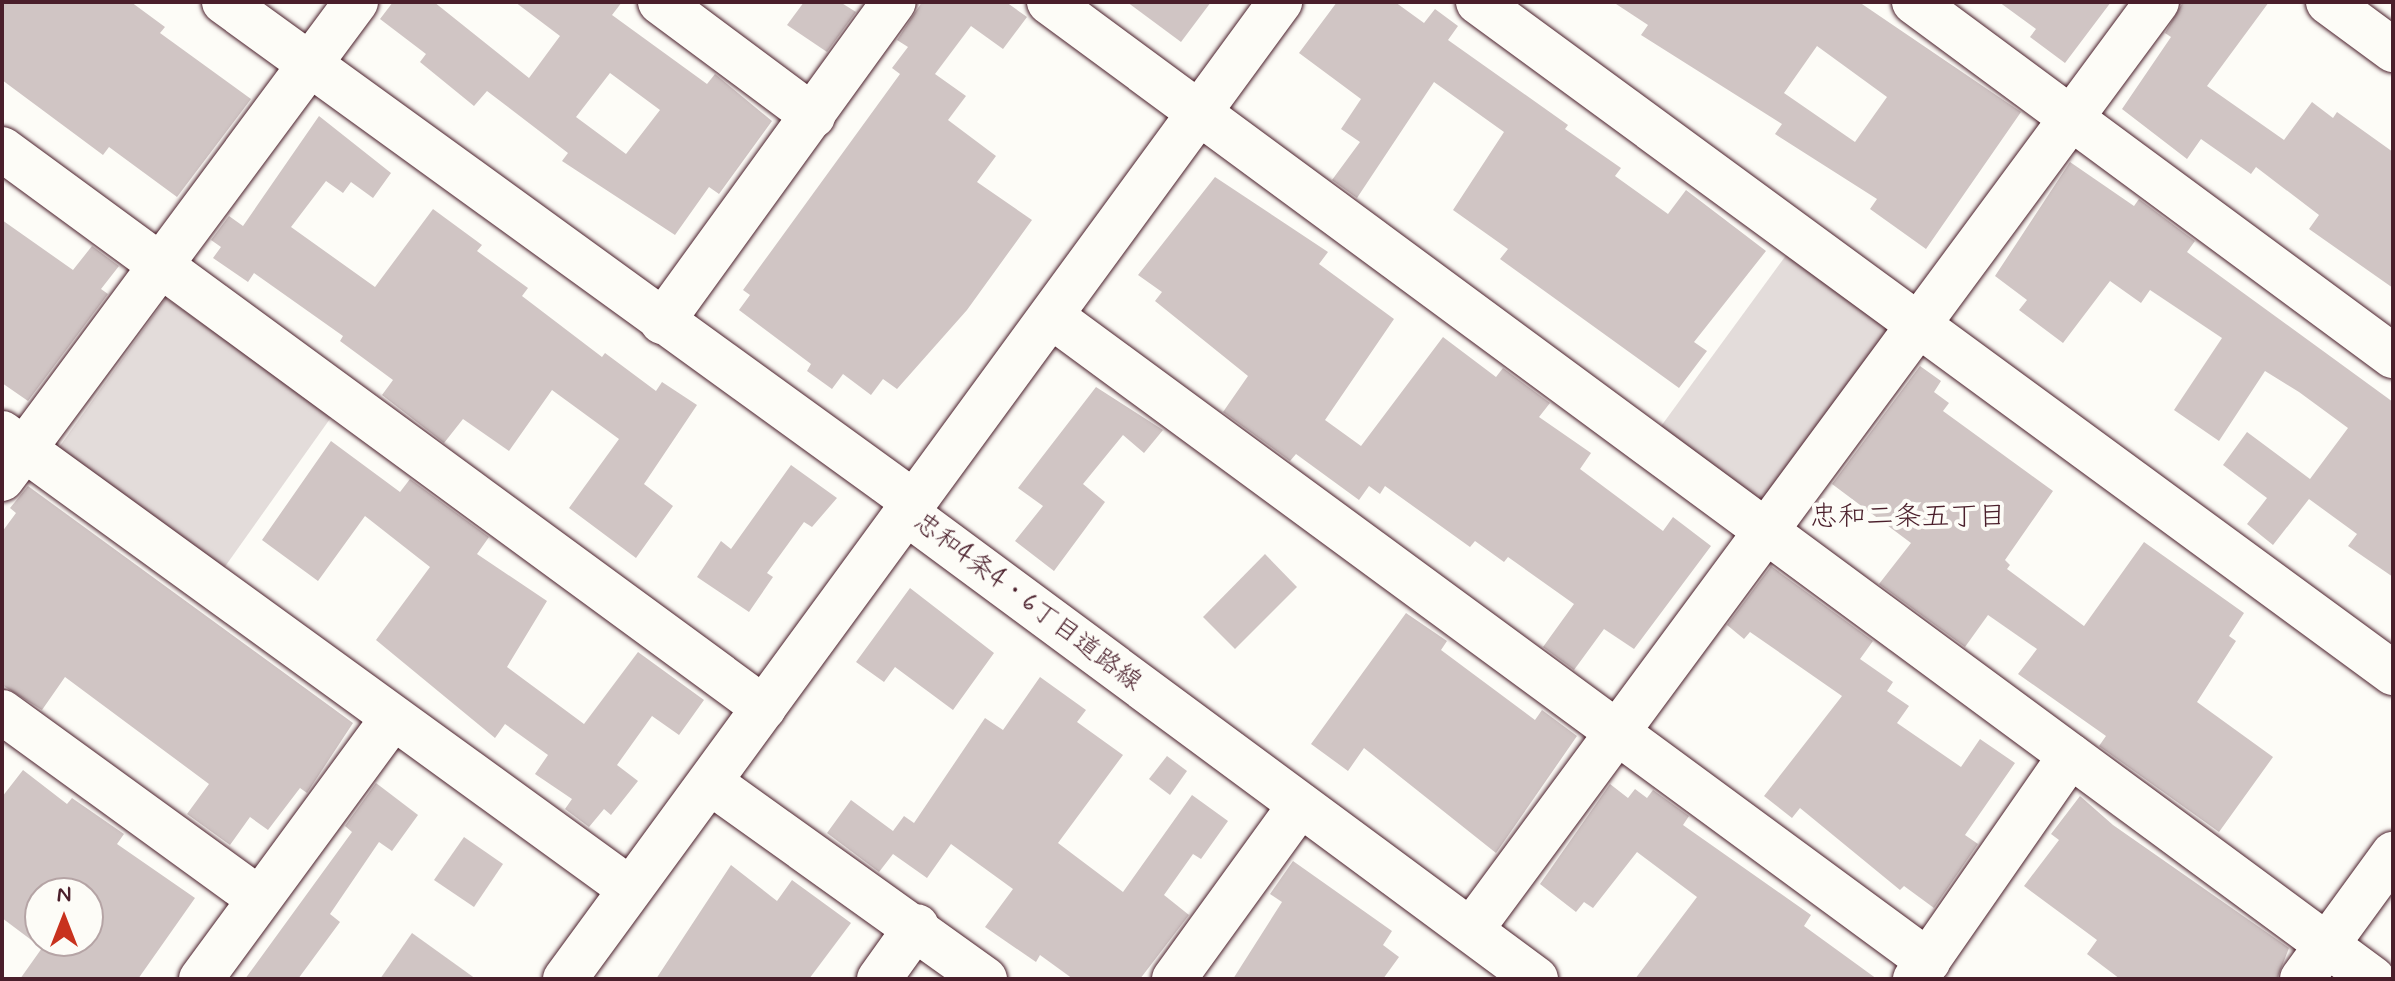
<!DOCTYPE html>
<meta charset="utf-8">
<style>
body{margin:0}
#map{position:relative;width:2395px;height:981px;overflow:hidden;background:#fdfcf7;font-family:Mynerve,"Klee One",sans-serif}
div>[style]{position:absolute}
.green>*{inset:0;background:#e3dcda}
.building>*{inset:0;background:#d0c5c4}
.roads{filter:drop-shadow(0 0 2px #4a1f2b) drop-shadow(0 0 2px #4a1f2b)}
.minor>*{height:44px;margin:-22px;padding:0 22px;transform-origin:22px;border-radius:22px;background:#fdfcf7}
span{translate:-50% -50%;white-space:nowrap;text-align:center;line-height:1.15;-webkit-text-stroke:8px #fdfcf7;paint-order:stroke}
.street-label{font-size:26px;color:#4a1f2b}
.neighbourhood-label{font-size:28px;color:#4a1f2b}
.frame{position:absolute;inset:0;border:4px solid #4a1f2b;pointer-events:none}
.north{position:absolute;left:24px;top:877px;width:80px;height:80px;box-sizing:border-box;background:#fdfcf7;border:2px solid #b5a4a5;border-radius:50%;rotate:0deg;font-size:22px;font-weight:700;line-height:32px;text-align:center;color:#4a1f2b}
.north::after{content:'';display:block;margin:auto;width:28px;height:36px;background:#c8321e;clip-path:polygon(50% 0,100% 100%,50% 72%,0 100%)}
</style>
<div id="map">
<div class="green">
<i style="clip-path:polygon(1798px 239px,1920px 327px,1767px 533px,1648px 444px)"></i>
<i style="clip-path:polygon(166px 298px,332px 416px,224px 568px,57px 450px)"></i>
</div>
<div class="building">
<i style="clip-path:polygon(2px 2px,131px 2px,165px 27px,160px 33px,251px 99px,177px 197px,109px 147px,103px 155px,2px 80px)"></i>
<i style="clip-path:polygon(evenodd,393px 2px,434px 2px,529px 78px,560px 36px,515px 2px,622px 2px,612px 15px,707px 84px,715px 74px,772px 121px,719px 194px,709px 187px,675px 235px,562px 161px,568px 153px,487px 91px,474px 106px,420px 62px,426px 54px,380px 19px,393px 2px,610px 73px,660px 110px,626px 154px,576px 117px,610px 73px)"></i>
<i style="clip-path:polygon(804px 2px,840px 2px,856px 12px,827px 52px,787px 25px)"></i>
<i style="clip-path:polygon(922px 2px,1006px 2px,1027px 17px,1003px 49px,971px 26px,935px 74px,966px 96px,948px 120px,996px 156px,977px 182px,1032px 220px,967px 310px,897px 389px,883px 379px,871px 395px,843px 374px,832px 389px,807px 371px,811px 364px,739px 310px,750px 295px,743px 290px,900px 74px,892px 68px,908px 47px,897px 40px)"></i>
<i style="clip-path:polygon(1127px 2px,1211px 2px,1181px 42px)"></i>
<i style="clip-path:polygon(1337px 2px,1395px 2px,1424px 23px,1435px 9px,1458px 26px,1448px 40px,1568px 125px,1565px 129px,1621px 168px,1615px 176px,1668px 214px,1686px 190px,1766px 251px,1694px 342px,1707px 351px,1679px 388px,1500px 259px,1508px 249px,1453px 210px,1504px 132px,1434px 82px,1357px 198px,1332px 180px,1360px 142px,1341px 129px,1361px 99px,1299px 53px)"></i>
<i style="clip-path:polygon(evenodd,1613px 2px,1859px 2px,2021px 112px,1926px 249px,1870px 209px,1877px 199px,1775px 134px,1782px 124px,1641px 35px,1648px 25px,1613px 2px,1817px 46px,1887px 97px,1855px 142px,1784px 93px,1817px 46px)"></i>
<i style="clip-path:polygon(1999px 2px,2111px 2px,2065px 63px,2030px 37px,2036px 29px)"></i>
<i style="clip-path:polygon(2183px 2px,2269px 2px,2207px 86px,2284px 140px,2312px 102px,2333px 118px,2337px 112px,2393px 152px,2393px 288px,2309px 229px,2319px 215px,2256px 167px,2251px 174px,2201px 139px,2187px 159px,2122px 109px,2171px 37px,2165px 33px)"></i>
<i style="clip-path:polygon(319px 116px,391px 173px,373px 198px,351px 182px,343px 193px,326px 181px,291px 227px,375px 287px,433px 209px,482px 245px,477px 251px,528px 288px,522px 296px,602px 357px,605px 353px,656px 391px,662px 382px,697px 405px,644px 484px,673px 506px,636px 558px,569px 508px,619px 439px,552px 390px,509px 451px,463px 419px,444px 443px,382px 395px,393px 380px,340px 341px,343px 336px,254px 273px,248px 282px,213px 258px,221px 247px,211px 240px,229px 216px,243px 226px)"></i>
<i style="clip-path:polygon(2070px 162px,2134px 206px,2139px 199px,2195px 241px,2187px 252px,2393px 402px,2393px 577px,2348px 546px,2357px 534px,2309px 499px,2273px 545px,2247px 524px,2267px 498px,2223px 465px,2247px 432px,2310px 479px,2348px 428px,2299px 392px,2265px 371px,2219px 441px,2174px 410px,2222px 338px,2150px 290px,2141px 303px,2110px 281px,2063px 343px,2019px 310px,2027px 300px,1995px 276px)"></i>
<i style="clip-path:polygon(1215px 177px,1328px 252px,1319px 264px,1394px 319px,1325px 420px,1361px 446px,1443px 337px,1496px 377px,1503px 368px,1550px 403px,1539px 417px,1591px 453px,1580px 469px,1663px 531px,1673px 517px,1711px 546px,1634px 649px,1604px 629px,1574px 670px,1543px 647px,1574px 604px,1508px 557px,1504px 562px,1475px 541px,1470px 547px,1385px 486px,1380px 494px,1369px 486px,1359px 500px,1296px 454px,1290px 461px,1223px 412px,1248px 376px,1155px 301px,1162px 292px,1138px 275px)"></i>
<i style="clip-path:polygon(2px 220px,73px 270px,92px 246px,119px 266px,101px 289px,108px 294px,28px 401px,2px 383px)"></i>
<i style="clip-path:polygon(1920px 366px,1941px 381px,1934px 392px,1949px 403px,1943px 411px,2053px 491px,2005px 560px,2010px 565px,2007px 569px,2084px 626px,2144px 542px,2244px 613px,2229px 636px,2236px 641px,2197px 702px,2273px 757px,2219px 832px,2099px 746px,2106px 736px,2018px 674px,2037px 649px,1988px 615px,1965px 647px,1879px 584px,1911px 543px,1832px 484px)"></i>
<i style="clip-path:polygon(1096px 387px,1163px 430px,1144px 453px,1123px 435px,1083px 484px,1105px 502px,1054px 571px,1015px 541px,1043px 506px,1018px 488px)"></i>
<i style="clip-path:polygon(331px 441px,400px 492px,410px 479px,489px 537px,477px 554px,547px 601px,507px 667px,584px 724px,638px 652px,704px 700px,679px 735px,652px 716px,617px 765px,638px 781px,611px 815px,604px 809px,589px 827px,565px 809px,572px 799px,535px 774px,548px 755px,505px 724px,495px 738px,376px 640px,430px 567px,365px 516px,318px 581px,262px 540px)"></i>
<i style="clip-path:polygon(791px 465px,837px 498px,812px 527px,804px 522px,767px 573px,773px 577px,749px 612px,697px 577px,721px 541px,731px 549px)"></i>
<i style="clip-path:polygon(28px 486px,353px 723px,307px 793px,300px 788px,268px 830px,250px 817px,230px 845px,187px 814px,209px 784px,65px 677px,42px 710px,2px 685px,2px 532px,16px 513px,10px 508px)"></i>
<i style="clip-path:polygon(1265px 554px,1297px 587px,1235px 649px,1203px 617px)"></i>
<i style="clip-path:polygon(1771px 566px,1873px 641px,1860px 659px,1893px 682px,1887px 691px,1909px 706px,1897px 723px,1961px 767px,1980px 739px,2015px 763px,1965px 835px,1978px 844px,1934px 908px,1904px 886px,1900px 890px,1800px 808px,1792px 818px,1764px 796px,1842px 696px,1750px 632px,1744px 639px,1727px 625px)"></i>
<i style="clip-path:polygon(910px 588px,994px 653px,953px 710px,895px 667px,884px 682px,856px 662px)"></i>
<i style="clip-path:polygon(1406px 613px,1447px 641px,1441px 650px,1535px 720px,1542px 710px,1577px 736px,1496px 853px,1364px 748px,1348px 771px,1311px 744px)"></i>
<i style="clip-path:polygon(1040px 677px,1086px 710px,1077px 722px,1123px 755px,1058px 843px,1123px 892px,1192px 795px,1228px 821px,1201px 859px,1193px 854px,1164px 895px,1189px 915px,1140px 979px,1073px 979px,1040px 955px,1036px 962px,985px 927px,1013px 889px,951px 844px,927px 878px,893px 854px,879px 872px,827px 833px,851px 800px,893px 831px,904px 816px,914px 823px,985px 718px,1003px 730px)"></i>
<i style="clip-path:polygon(1167px 756px,1187px 771px,1170px 795px,1149px 779px)"></i>
<i style="clip-path:polygon(evenodd,23px 770px,67px 804px,72px 798px,124px 834px,117px 844px,195px 898px,138px 979px,20px 979px,42px 948px,2px 918px,2px 797px,23px 770px,40px 893px,88px 893px,88px 941px,40px 941px,40px 893px)"></i>
<i style="clip-path:polygon(376px 783px,418px 815px,392px 851px,379px 842px,330px 914px,340px 922px,298px 979px,245px 979px,352px 832px,345px 826px)"></i>
<i style="clip-path:polygon(1610px 784px,1628px 798px,1635px 789px,1647px 798px,1653px 790px,1689px 816px,1683px 825px,1811px 915px,1804px 926px,1877px 979px,1635px 979px,1697px 897px,1637px 852px,1593px 908px,1584px 902px,1576px 912px,1540px 884px)"></i>
<i style="clip-path:polygon(2080px 796px,2113px 825px,2289px 948px,2277px 979px,2120px 979px,2087px 954px,2097px 940px,2024px 886px,2059px 840px,2051px 834px)"></i>
<i style="clip-path:polygon(464px 837px,503px 864px,474px 907px,434px 880px)"></i>
<i style="clip-path:polygon(1293px 861px,1392px 931px,1383px 945px,1399px 957px,1383px 979px,1233px 979px,1282px 902px,1270px 894px)"></i>
<i style="clip-path:polygon(731px 865px,777px 901px,792px 880px,851px 923px,809px 979px,656px 979px)"></i>
<i style="clip-path:polygon(412px 933px,476px 979px,380px 979px)"></i>
</div>
<div class="roads">
<div class="minor">
<i style="left:224px;top:2px;width:852px;rotate:35.93deg"></i>
<i style="left:660px;top:2px;width:191px;rotate:36.7deg"></i>
<i style="left:1049px;top:2px;width:1645px;rotate:36.42deg"></i>
<i style="left:1478px;top:2px;width:1135px;rotate:36.25deg"></i>
<i style="left:1914px;top:2px;width:596px;rotate:36.47deg"></i>
<i style="left:2328px;top:2px;width:81px;rotate:36.4deg"></i>
<i style="left:2px;top:149px;width:945px;rotate:36.26deg"></i>
<i style="left:1051px;top:316px;width:1089px;rotate:36.33deg"></i>
<i style="left:662px;top:322px;width:395px;rotate:-54.1deg"></i>
<i style="left:2px;top:433px;width:776px;rotate:35.98deg"></i>
<i style="left:2px;top:479px;width:594px;rotate:-53.42deg"></i>
<i style="left:905px;top:512px;width:785px;rotate:36.5deg"></i>
<i style="left:2px;top:712px;width:318px;rotate:36deg"></i>
<i style="left:711px;top:783px;width:337px;rotate:35.6deg"></i>
<i style="left:1471px;top:930px;width:1154px;rotate:-53.53deg"></i>
<i style="left:201px;top:979px;width:323px;rotate:-53.7deg"></i>
<i style="left:565px;top:979px;width:1211px;rotate:-53.8deg"></i>
<i style="left:879px;top:979px;width:65px;rotate:-54.4deg"></i>
<i style="left:1174px;top:979px;width:215px;rotate:-54.1deg"></i>
<i style="left:1915px;top:979px;width:272px;rotate:-55.2deg"></i>
<i style="left:2302px;top:979px;width:155px;rotate:-53.9deg"></i>
</div>
</div>
<div class="street-label">
<span style="left:1027px;top:603px;rotate:37deg">忠和4条4・6丁目道路線</span>
</div>
<div class="neighbourhood-label">
<span style="left:1908px;top:518px">忠和二条五丁目</span>
</div>
<div class="frame"></div>
<div class="north">N</div>
</div>
